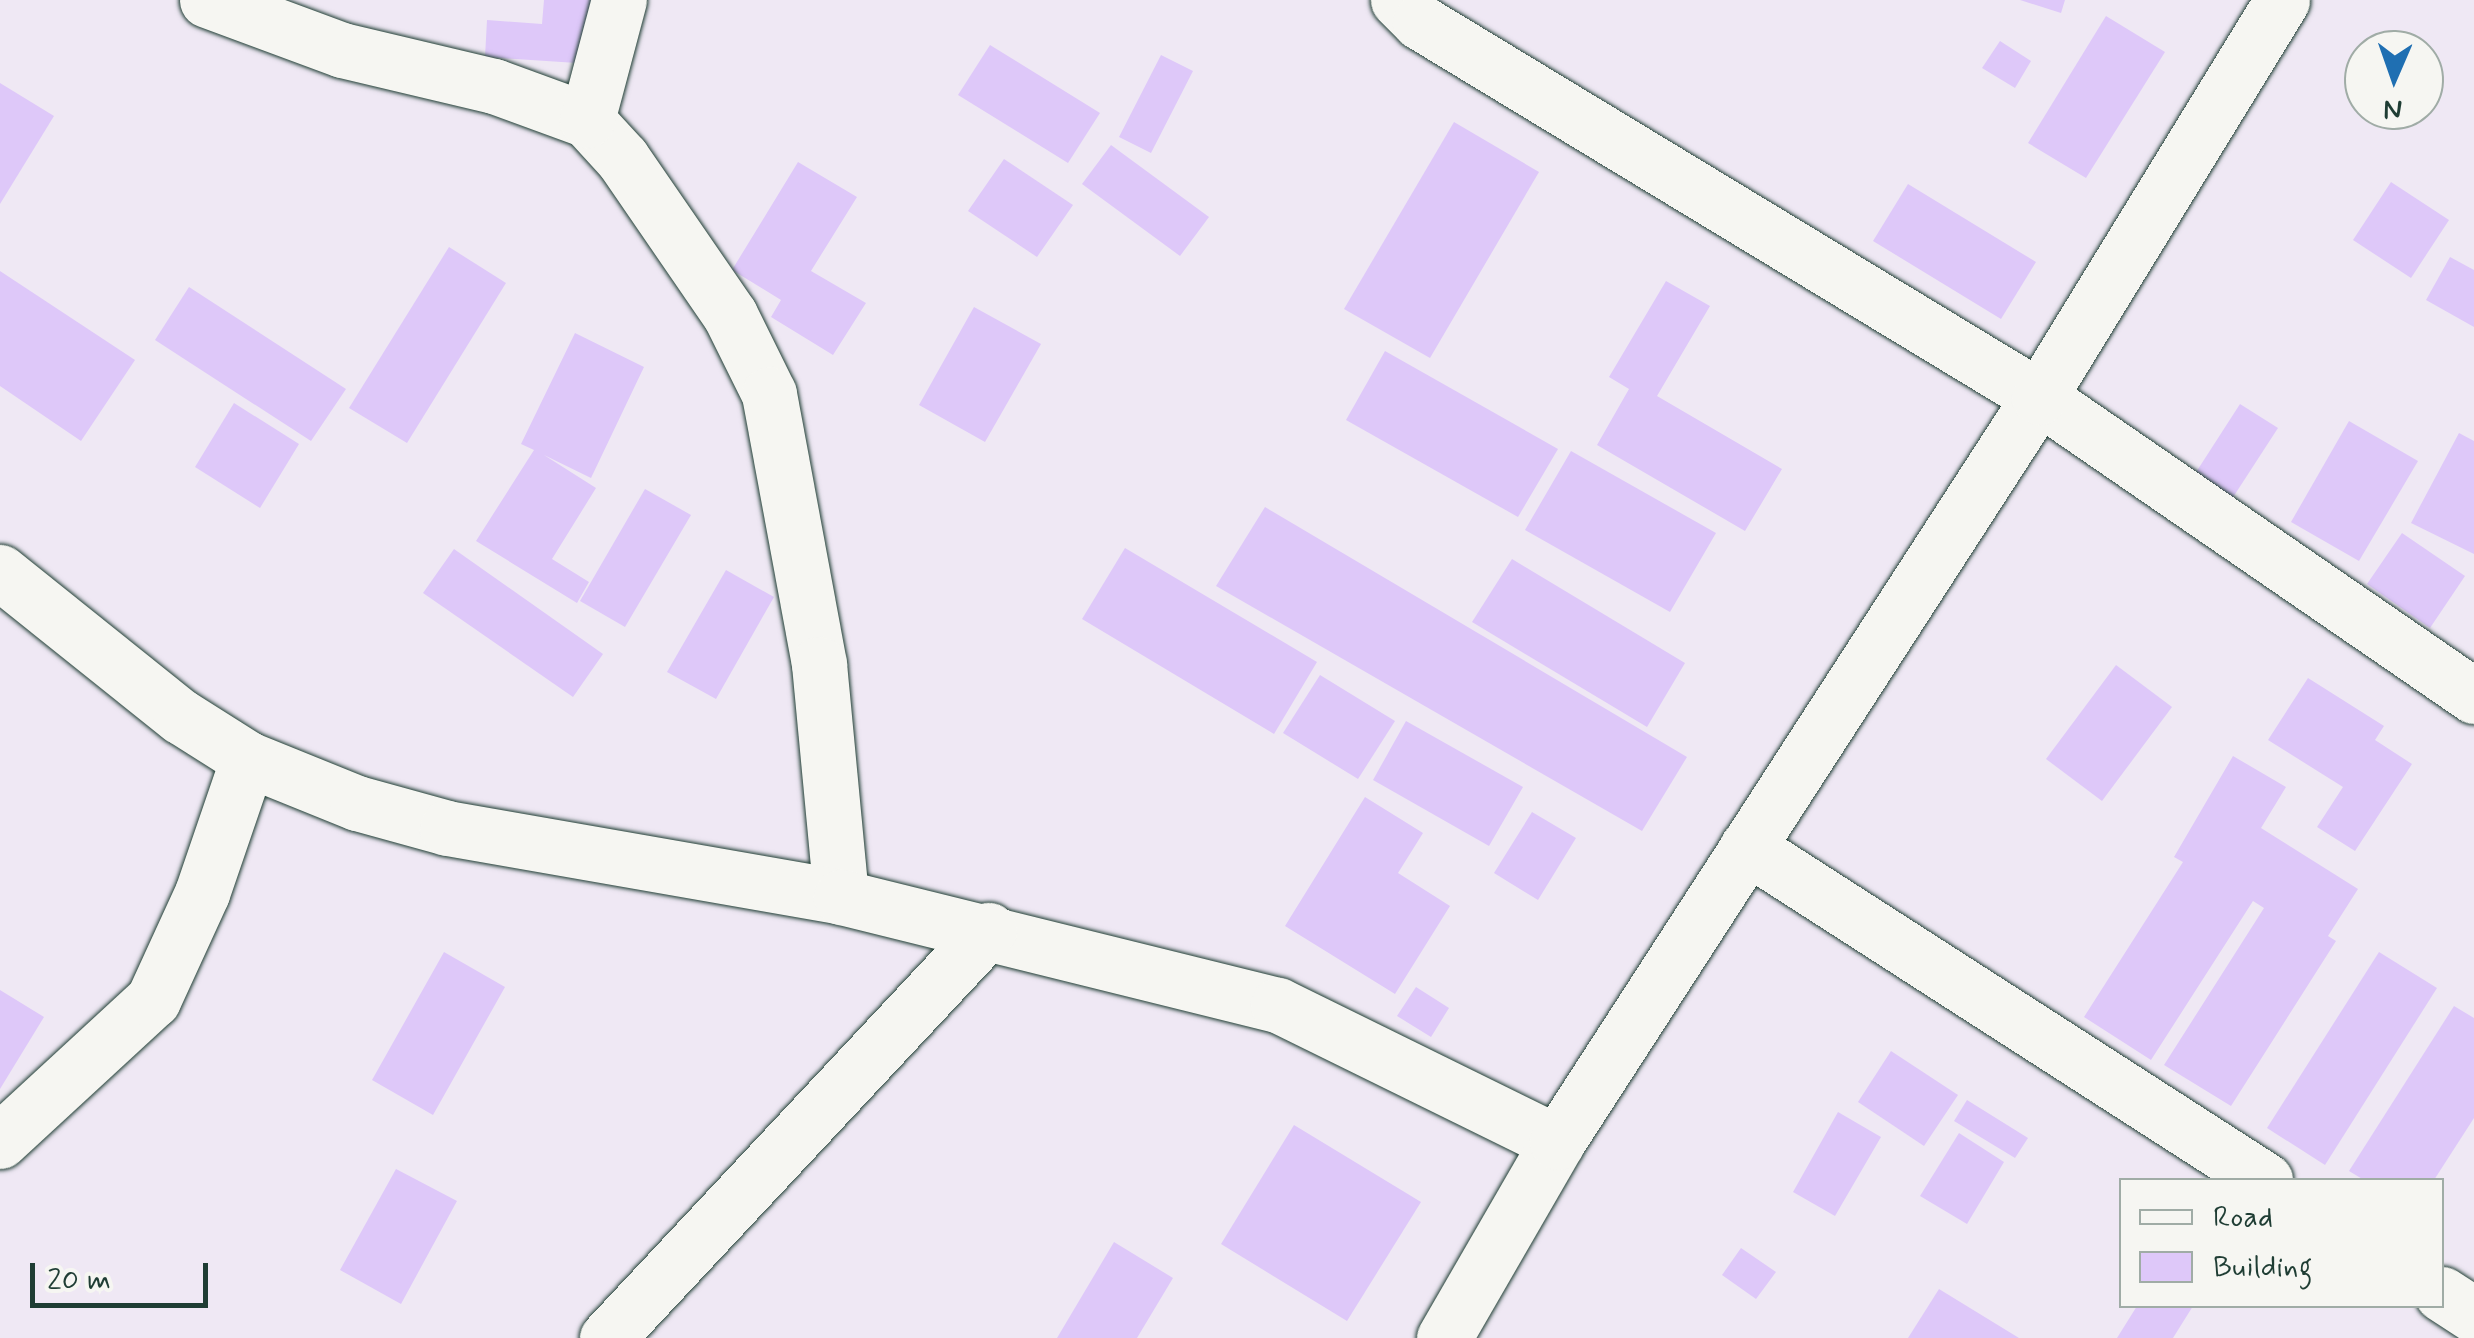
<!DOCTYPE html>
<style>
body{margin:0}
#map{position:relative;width:2474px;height:1338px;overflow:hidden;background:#efe8f4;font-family:Mynerve,sans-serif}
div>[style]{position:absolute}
.building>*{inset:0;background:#dec8f9}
.roads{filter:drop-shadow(0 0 2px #1f3d34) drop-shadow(0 0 2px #1f3d34)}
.minor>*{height:55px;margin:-27.5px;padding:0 27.5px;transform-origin:27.5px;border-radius:27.5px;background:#f6f6f2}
span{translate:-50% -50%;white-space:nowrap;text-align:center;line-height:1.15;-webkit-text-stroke:8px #f6f6f2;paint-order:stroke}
.legend{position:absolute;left:2119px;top:1178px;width:325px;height:130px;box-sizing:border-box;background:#f6f6f2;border:2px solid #a0aca6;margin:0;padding:12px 18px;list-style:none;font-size:30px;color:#1f3d34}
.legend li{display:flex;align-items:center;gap:20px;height:50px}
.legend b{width:50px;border:2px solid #a0aca6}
.north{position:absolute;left:2344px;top:30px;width:100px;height:100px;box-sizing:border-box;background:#f6f6f2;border:2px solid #a0aca6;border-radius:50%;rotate:182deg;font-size:28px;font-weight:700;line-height:40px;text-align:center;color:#1f3d34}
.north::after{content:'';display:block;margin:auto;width:35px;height:45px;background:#1f6fb2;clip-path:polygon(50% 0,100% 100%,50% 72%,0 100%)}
.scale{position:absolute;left:30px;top:1263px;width:178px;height:45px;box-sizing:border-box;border:5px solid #1f3d34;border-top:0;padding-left:12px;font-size:30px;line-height:35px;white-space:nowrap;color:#1f3d34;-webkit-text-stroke:8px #f6f6f2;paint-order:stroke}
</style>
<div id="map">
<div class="building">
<i style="clip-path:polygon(544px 0,596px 0,592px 64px,485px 57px,487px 20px,542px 24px)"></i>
<i style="clip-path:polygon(2020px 0,2065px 0,2061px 13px)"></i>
<i style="clip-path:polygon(2106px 16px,2165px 52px,2086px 178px,2028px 143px)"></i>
<i style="clip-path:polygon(2000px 41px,2031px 61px,2015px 88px,1982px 68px)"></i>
<i style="clip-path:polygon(990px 45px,1100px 113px,1068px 163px,958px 95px)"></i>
<i style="clip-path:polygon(1161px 55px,1193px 71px,1151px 153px,1119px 137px)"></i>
<i style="clip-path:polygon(0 83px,54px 116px,0 204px)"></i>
<i style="clip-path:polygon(1454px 122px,1539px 172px,1430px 358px,1344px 309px)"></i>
<i style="clip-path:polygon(1111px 145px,1209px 217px,1180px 256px,1082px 184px)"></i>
<i style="clip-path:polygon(1004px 159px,1073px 205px,1037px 257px,968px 211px)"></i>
<i style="clip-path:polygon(798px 162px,857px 197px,811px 271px,866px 303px,833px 355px,771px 317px,781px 300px,732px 270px)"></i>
<i style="clip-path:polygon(2391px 182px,2449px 220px,2411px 278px,2353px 240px)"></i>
<i style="clip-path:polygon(1908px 184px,2036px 262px,2001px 319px,1873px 241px)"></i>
<i style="clip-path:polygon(449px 247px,506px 283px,407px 443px,349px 408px)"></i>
<i style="clip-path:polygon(2450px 257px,2474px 270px,2474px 327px,2426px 300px)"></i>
<i style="clip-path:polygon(0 271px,135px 360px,81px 441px,0 386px)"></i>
<i style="clip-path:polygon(1666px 281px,1710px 306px,1657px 396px,1782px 469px,1745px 531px,1597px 445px,1629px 389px,1609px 377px)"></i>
<i style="clip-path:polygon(189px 287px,346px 389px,311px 441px,155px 340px)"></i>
<i style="clip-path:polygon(974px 307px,1041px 344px,985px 442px,919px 405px)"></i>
<i style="clip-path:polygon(575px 333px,644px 367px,591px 478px,544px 455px,596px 488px,552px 559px,589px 582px,577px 603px,476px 541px,534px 450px,521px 444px)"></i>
<i style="clip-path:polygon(1385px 351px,1558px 449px,1518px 517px,1346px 420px)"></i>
<i style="clip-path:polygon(234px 403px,299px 444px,260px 508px,195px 467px)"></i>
<i style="clip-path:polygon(2240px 404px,2278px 428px,2228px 505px,2191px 480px)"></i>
<i style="clip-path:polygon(2349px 421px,2418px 461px,2359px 561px,2291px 522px)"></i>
<i style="clip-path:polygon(2459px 433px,2474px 441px,2474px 554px,2411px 523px)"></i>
<i style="clip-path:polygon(1571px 451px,1716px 533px,1670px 612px,1525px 530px)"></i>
<i style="clip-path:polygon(645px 489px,691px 515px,625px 627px,580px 601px)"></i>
<i style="clip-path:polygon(1265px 507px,1687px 757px,1642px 831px,1216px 586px)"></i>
<i style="clip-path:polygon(2402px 533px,2465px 576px,2430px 628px,2367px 584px)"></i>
<i style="clip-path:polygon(1125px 548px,1317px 662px,1274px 734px,1082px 619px)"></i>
<i style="clip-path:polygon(454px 549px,603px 654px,573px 697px,423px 593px)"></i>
<i style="clip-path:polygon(1512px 559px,1685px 663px,1647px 727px,1472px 622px)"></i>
<i style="clip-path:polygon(726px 570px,774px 597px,716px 699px,667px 672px)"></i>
<i style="clip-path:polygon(2116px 665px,2172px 707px,2102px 801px,2046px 759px)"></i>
<i style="clip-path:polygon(1320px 675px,1395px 721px,1358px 779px,1283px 733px)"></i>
<i style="clip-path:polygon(2308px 678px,2384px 726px,2375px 740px,2412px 764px,2355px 851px,2317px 827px,2343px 787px,2268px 740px)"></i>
<i style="clip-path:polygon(1406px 721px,1523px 787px,1489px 846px,1373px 780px)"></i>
<i style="clip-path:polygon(2233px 756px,2286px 787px,2261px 828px,2358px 889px,2328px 936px,2336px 941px,2231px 1106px,2164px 1065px,2264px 908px,2253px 901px,2151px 1060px,2084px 1017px,2183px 862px,2174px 857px)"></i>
<i style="clip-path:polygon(1365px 797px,1423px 833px,1398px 873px,1450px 906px,1395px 994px,1285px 926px)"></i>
<i style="clip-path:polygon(1532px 812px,1576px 838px,1538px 900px,1494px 873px)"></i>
<i style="clip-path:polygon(444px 952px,505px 987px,433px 1115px,372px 1080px)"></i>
<i style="clip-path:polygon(2379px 952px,2437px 988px,2325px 1165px,2267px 1128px)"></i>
<i style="clip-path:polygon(1416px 987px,1449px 1008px,1431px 1037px,1397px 1016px)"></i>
<i style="clip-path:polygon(0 990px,44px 1017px,0 1089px)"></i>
<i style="clip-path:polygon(2454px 1006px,2474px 1018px,2474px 1118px,2434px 1180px,2364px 1180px,2349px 1171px)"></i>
<i style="clip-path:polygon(1891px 1051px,1958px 1095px,1924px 1146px,1858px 1102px)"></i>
<i style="clip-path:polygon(1967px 1100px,2028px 1138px,2015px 1158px,1954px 1121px)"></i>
<i style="clip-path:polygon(1838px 1112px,1881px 1137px,1835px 1216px,1793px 1192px)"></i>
<i style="clip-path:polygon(1294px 1125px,1421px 1202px,1347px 1321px,1221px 1244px)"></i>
<i style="clip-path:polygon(1959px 1133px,2004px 1162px,1967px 1224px,1920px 1196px)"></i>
<i style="clip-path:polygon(396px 1169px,457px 1201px,401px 1304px,340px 1270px)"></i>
<i style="clip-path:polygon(1114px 1242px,1173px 1278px,1137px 1338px,1057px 1338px)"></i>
<i style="clip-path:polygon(1741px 1248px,1776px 1272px,1756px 1299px,1722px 1275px)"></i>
<i style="clip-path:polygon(1939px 1289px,2019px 1338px,1908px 1338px)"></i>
<i style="clip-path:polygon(2137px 1306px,2193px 1306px,2173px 1338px,2117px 1338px)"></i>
</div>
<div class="roads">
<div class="minor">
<i style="left:207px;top:0;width:144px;rotate:20.3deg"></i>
<i style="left:342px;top:50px;width:156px;rotate:13.3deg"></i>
<i style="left:494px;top:86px;width:99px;rotate:20.1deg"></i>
<i style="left:587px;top:120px;width:52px;rotate:47.4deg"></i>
<i style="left:622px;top:158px;width:191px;rotate:55.5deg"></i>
<i style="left:730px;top:315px;width:88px;rotate:63.7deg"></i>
<i style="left:769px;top:394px;width:275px;rotate:79.5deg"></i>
<i style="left:819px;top:664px;width:234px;rotate:84.6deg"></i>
<i style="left:1398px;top:0;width:31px;rotate:45deg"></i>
<i style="left:1420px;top:22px;width:724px;rotate:31.21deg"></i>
<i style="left:2039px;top:397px;width:528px;rotate:34.5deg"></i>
<i style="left:587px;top:120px;width:124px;rotate:-75.1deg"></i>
<i style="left:0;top:572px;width:231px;rotate:38.7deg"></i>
<i style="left:180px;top:716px;width:80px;rotate:32.3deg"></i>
<i style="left:248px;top:759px;width:118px;rotate:22deg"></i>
<i style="left:357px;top:803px;width:93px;rotate:15.5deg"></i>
<i style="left:447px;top:828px;width:400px;rotate:9.9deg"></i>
<i style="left:841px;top:897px;width:450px;rotate:13.9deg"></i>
<i style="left:1278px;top:1005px;width:311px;rotate:26.2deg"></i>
<i style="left:1747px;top:847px;width:616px;rotate:32.74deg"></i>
<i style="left:0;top:1141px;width:208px;rotate:-42.7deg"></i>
<i style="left:153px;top:1000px;width:118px;rotate:-65.4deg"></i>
<i style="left:202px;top:893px;width:142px;rotate:-71.1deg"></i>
<i style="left:2442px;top:1294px;width:38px;rotate:33deg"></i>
<i style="left:607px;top:1338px;width:559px;rotate:-46.89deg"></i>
<i style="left:1444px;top:1338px;width:226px;rotate:-60deg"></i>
<i style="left:1557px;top:1142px;width:887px;rotate:-57.1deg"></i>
<i style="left:2039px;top:397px;width:465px;rotate:-58.5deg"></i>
</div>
</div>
<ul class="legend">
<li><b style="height:12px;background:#f6f6f2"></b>Road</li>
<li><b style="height:28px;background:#dec8f9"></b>Building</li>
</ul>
<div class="north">N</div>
<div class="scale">20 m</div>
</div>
